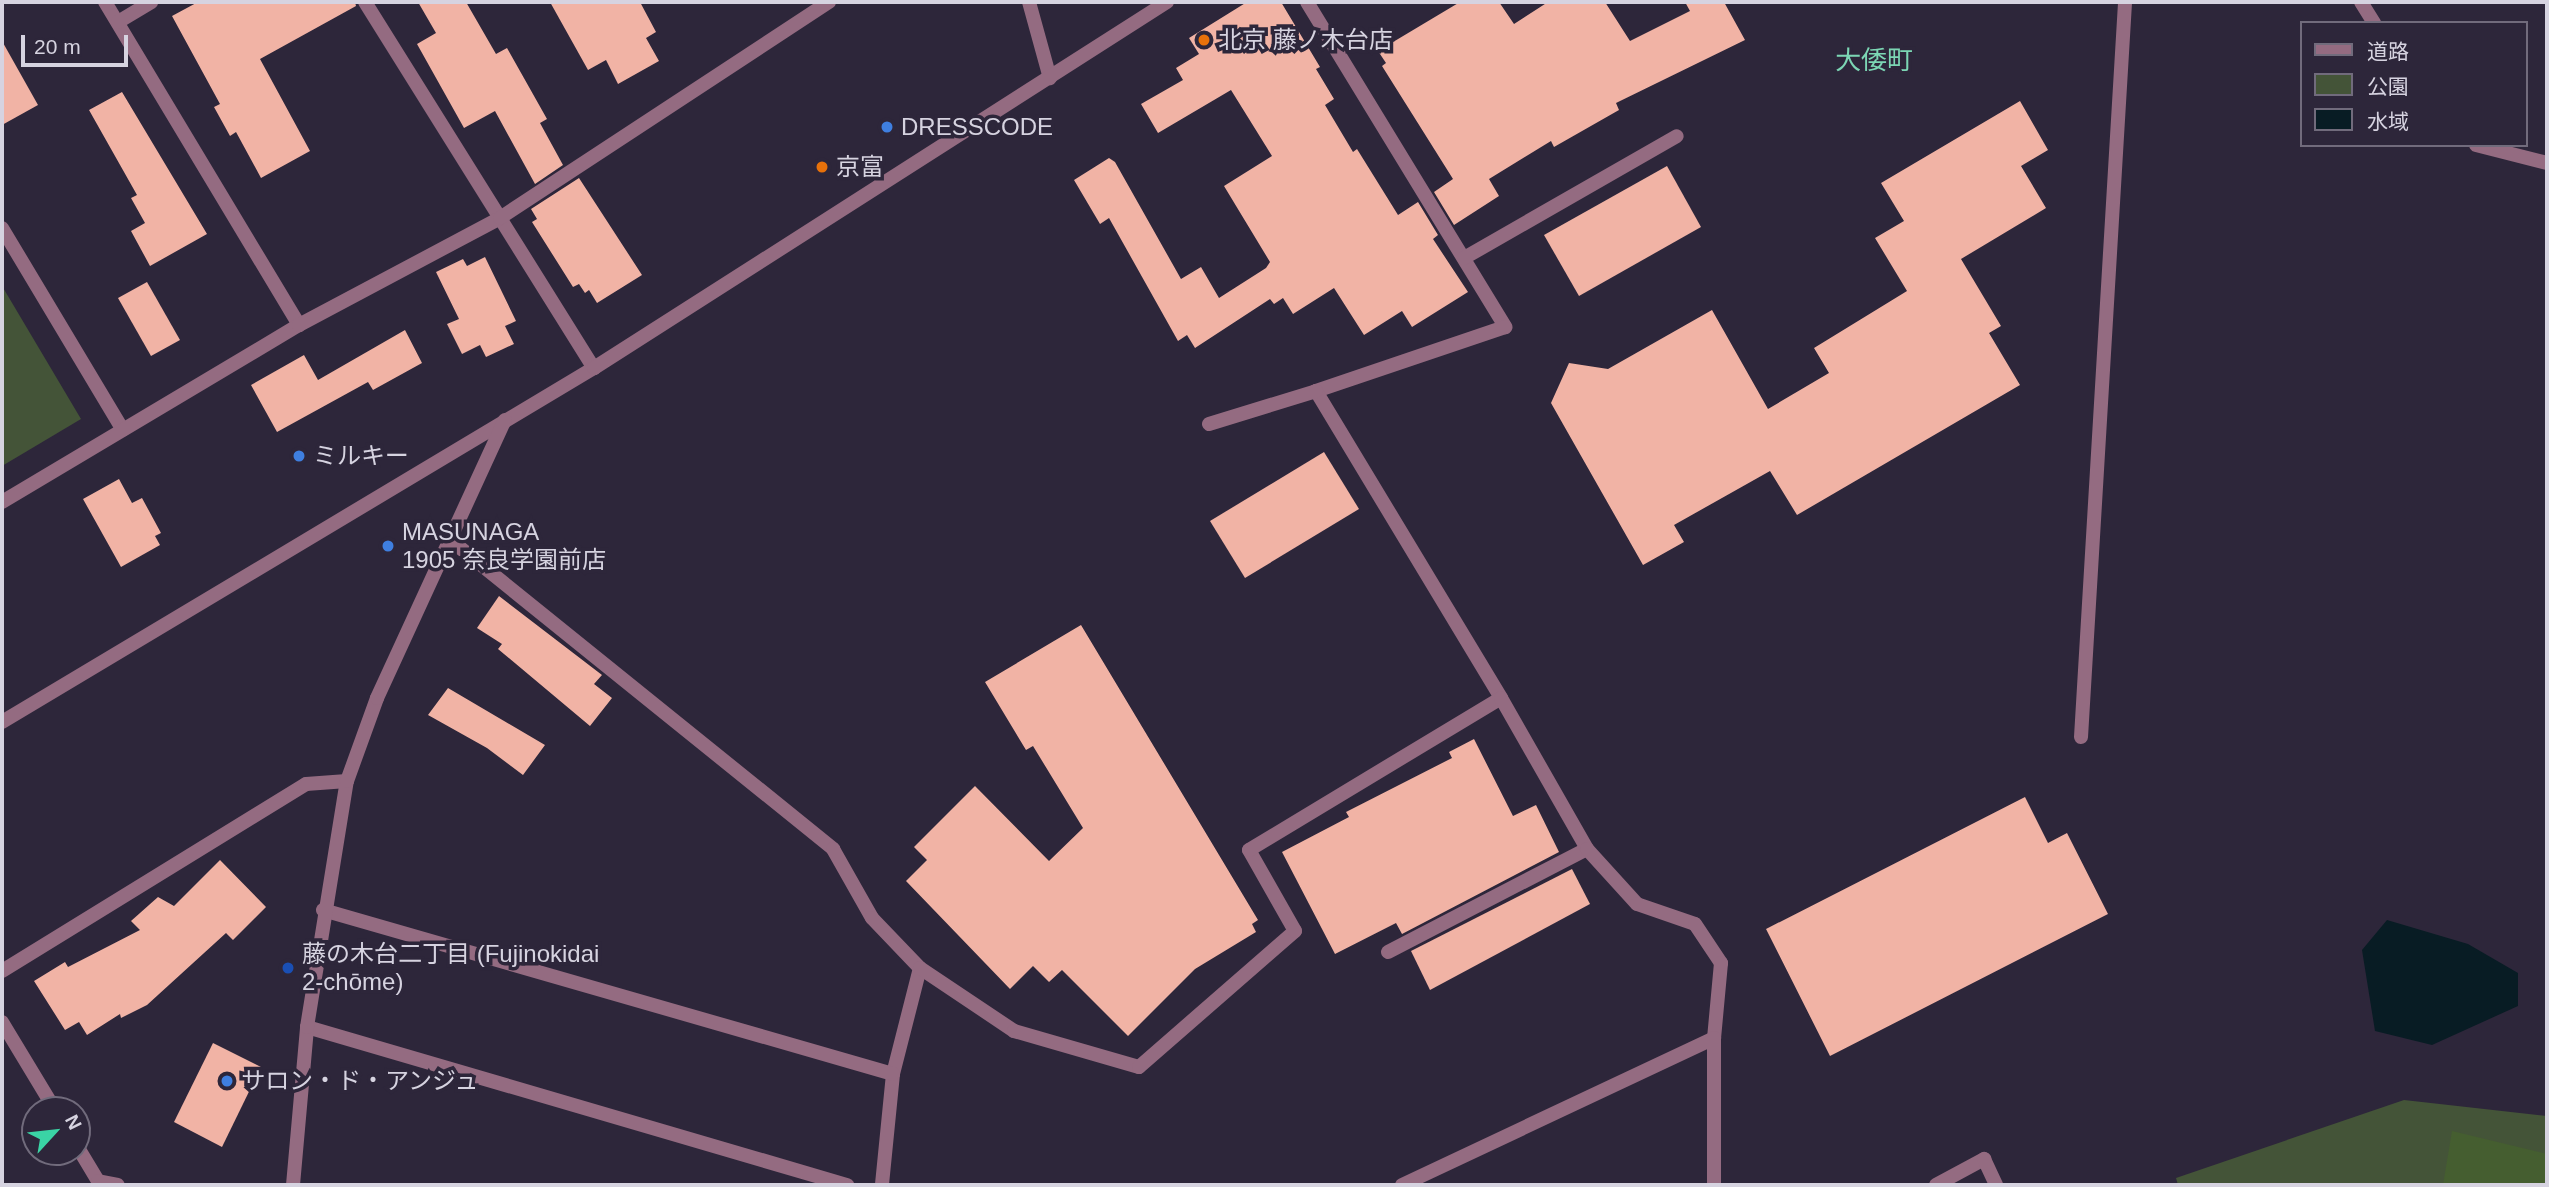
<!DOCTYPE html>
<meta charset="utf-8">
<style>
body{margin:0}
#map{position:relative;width:2549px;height:1187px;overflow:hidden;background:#2d263a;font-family:Helvetica,"Noto Sans JP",sans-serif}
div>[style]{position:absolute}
.green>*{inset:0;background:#445438}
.forest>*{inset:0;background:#455e30}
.water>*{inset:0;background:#081c24}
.building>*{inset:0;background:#f1b3a5}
.minor>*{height:14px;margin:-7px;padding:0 7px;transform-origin:7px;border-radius:7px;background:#946b81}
.tertiary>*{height:14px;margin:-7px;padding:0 7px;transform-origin:7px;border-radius:7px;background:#946b81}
.dots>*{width:19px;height:19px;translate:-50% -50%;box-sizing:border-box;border:4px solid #2d263a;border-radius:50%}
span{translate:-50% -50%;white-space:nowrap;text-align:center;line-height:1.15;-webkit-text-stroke:7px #2d263a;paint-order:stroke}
.poi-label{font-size:24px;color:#d6d3e0}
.left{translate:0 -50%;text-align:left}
.neighbourhood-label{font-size:26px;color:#7cd6b4}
.frame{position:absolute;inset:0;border:4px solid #d6d3e0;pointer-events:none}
.legend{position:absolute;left:2300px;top:21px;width:228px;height:126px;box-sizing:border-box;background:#2d263a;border:2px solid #716b7c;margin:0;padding:9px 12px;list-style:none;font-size:21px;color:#d6d3e0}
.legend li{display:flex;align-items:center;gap:14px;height:35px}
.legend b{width:35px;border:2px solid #716b7c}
.north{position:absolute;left:21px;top:1096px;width:70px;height:70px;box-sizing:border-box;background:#2d263a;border:2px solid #716b7c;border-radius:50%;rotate:63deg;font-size:19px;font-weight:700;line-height:28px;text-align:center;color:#d6d3e0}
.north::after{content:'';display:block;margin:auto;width:24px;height:32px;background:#3ad4a5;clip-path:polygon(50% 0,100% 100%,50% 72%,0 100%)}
.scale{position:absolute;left:21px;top:35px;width:107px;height:32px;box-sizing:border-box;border:4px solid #d6d3e0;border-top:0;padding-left:9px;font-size:21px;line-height:24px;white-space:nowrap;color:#d6d3e0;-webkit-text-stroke:5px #2d263a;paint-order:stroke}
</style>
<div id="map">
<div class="green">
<i style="clip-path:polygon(2px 286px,81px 419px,2px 466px)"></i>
<i style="clip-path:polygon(2404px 1100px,2547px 1116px,2547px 1185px,2178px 1185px,2176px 1178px)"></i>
</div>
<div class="forest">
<i style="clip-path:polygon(2452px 1131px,2547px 1154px,2547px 1185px,2443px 1185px)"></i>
</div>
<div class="water">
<i style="clip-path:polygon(2387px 920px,2468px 944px,2518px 973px,2518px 1006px,2432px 1045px,2375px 1031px,2362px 950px)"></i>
</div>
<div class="building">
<i style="clip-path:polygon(198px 2px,355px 2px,356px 6px,260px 59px,310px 151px,261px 178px,236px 132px,230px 136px,214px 107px,220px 104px,172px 16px)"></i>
<i style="clip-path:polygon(418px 2px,466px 2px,496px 54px,507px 48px,547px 119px,540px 123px,563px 165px,535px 184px,495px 111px,464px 128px,417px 44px,436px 33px)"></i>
<i style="clip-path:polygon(550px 2px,640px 2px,656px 32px,646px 38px,659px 61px,618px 84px,606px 60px,588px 70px)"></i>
<i style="clip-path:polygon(1247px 2px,1281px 2px,1320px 67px,1316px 69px,1334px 99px,1325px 105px,1353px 152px,1357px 149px,1398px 215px,1418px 202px,1438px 235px,1433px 239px,1468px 292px,1412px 327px,1402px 311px,1364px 335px,1334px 288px,1293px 314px,1283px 298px,1274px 304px,1270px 299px,1195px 348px,1187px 335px,1178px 341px,1109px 218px,1100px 224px,1074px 180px,1109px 158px,1115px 162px,1181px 279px,1201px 267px,1219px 298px,1266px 268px,1270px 262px,1224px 186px,1272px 156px,1231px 90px,1158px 133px,1141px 104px,1183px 80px,1176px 68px,1199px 54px,1189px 38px)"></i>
<i style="clip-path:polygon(1460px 2px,1499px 2px,1514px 24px,1548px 2px,1605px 2px,1630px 41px,1690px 11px,1685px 2px,1724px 2px,1745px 40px,1616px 103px,1619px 110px,1554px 147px,1551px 141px,1489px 179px,1499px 196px,1454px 225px,1434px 192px,1453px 179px,1382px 66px,1386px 63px,1378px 51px)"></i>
<i style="clip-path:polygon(2px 41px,38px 105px,2px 125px)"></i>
<i style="clip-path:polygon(122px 92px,207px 234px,150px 266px,131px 231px,145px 223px,131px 198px,137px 195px,89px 110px)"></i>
<i style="clip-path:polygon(2020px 101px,2048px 150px,2021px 166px,2046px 208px,1961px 259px,2001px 326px,1989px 333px,2020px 385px,1797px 515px,1770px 471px,1674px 525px,1684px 542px,1643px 565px,1551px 403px,1569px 363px,1608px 369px,1712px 310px,1768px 409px,1829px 373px,1814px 348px,1907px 291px,1875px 238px,1904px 221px,1881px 183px)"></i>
<i style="clip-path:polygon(1667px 166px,1701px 227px,1579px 296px,1544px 235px)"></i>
<i style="clip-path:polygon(579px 178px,642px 275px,597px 303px,589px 290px,585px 293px,579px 284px,573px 287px,532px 222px,537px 219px,531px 209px)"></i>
<i style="clip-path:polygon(485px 257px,516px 321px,505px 326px,514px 344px,486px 357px,480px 345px,462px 354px,447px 324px,459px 319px,436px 272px,463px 259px,467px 266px)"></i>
<i style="clip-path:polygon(147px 282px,180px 340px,151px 356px,118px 298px)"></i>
<i style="clip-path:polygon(405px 330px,422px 363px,373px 390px,368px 382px,277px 432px,251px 385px,304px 355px,318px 380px)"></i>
<i style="clip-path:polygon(1324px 452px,1359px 509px,1245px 578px,1210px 521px)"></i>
<i style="clip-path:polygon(119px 479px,132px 503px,142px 498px,161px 533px,155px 536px,160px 545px,121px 567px,83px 499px)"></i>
<i style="clip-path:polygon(499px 596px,602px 675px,594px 684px,612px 698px,590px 726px,498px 649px,502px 644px,477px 628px)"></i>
<i style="clip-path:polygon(1081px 625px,1258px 920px,1252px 924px,1256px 932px,1195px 969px,1128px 1036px,1062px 970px,1049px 982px,1033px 966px,1010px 989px,906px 881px,927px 860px,914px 847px,975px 786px,1049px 861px,1083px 828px,1033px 746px,1026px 750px,985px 682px)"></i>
<i style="clip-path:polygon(448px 688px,545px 745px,523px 775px,487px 748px,428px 715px)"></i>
<i style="clip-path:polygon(1474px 739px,1513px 816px,1536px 805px,1559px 852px,1402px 934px,1396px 923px,1335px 954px,1282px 852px,1349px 817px,1346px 812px,1452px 758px,1449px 752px)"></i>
<i style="clip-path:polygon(2025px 797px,2048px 843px,2067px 833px,2108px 914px,1830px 1056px,1766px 929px)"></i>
<i style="clip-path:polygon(220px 860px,266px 907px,233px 940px,226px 933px,147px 1005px,121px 1018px,120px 1014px,87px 1035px,79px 1022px,65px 1030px,34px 981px,65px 962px,68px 967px,140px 930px,131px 921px,158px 897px,174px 906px)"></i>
<i style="clip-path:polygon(1572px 869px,1590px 904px,1430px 990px,1411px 951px)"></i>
<i style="clip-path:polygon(213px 1043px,261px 1067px,222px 1147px,174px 1122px)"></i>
</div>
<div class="minor">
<i style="left:105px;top:2px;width:377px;rotate:59deg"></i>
<i style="left:365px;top:2px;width:432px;rotate:58deg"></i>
<i style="left:1029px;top:2px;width:79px;rotate:74.6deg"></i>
<i style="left:1307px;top:2px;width:381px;rotate:58.6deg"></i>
<i style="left:1505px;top:327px;width:200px;rotate:161.3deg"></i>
<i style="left:1316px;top:391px;width:358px;rotate:58.9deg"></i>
<i style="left:2361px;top:2px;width:25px;rotate:58deg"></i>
<i style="left:118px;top:22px;width:39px;rotate:-31deg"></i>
<i style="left:2476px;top:145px;width:73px;rotate:14.2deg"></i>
<i style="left:2px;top:228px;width:235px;rotate:59.1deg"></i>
<i style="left:1464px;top:258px;width:245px;rotate:-29.8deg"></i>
<i style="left:1209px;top:424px;width:112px;rotate:-17.1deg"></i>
<i style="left:2px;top:502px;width:346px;rotate:-30.8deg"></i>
<i style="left:299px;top:325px;width:228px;rotate:-28deg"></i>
<i style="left:500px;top:218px;width:394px;rotate:-33.3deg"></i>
<i style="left:448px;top:538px;width:495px;rotate:38.9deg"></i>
<i style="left:833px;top:849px;width:79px;rotate:60.5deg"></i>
<i style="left:872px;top:918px;width:69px;rotate:46.2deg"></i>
<i style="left:920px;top:968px;width:109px;rotate:104.3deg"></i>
<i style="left:893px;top:1074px;width:112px;rotate:95.7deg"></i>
<i style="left:2081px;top:737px;width:736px;rotate:-86.57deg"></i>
<i style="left:323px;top:910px;width:593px;rotate:16.05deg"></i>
<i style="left:1388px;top:952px;width:224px;rotate:-27.4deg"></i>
<i style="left:920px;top:968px;width:113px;rotate:33.8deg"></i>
<i style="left:1014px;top:1031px;width:130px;rotate:16.1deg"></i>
<i style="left:1139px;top:1067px;width:207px;rotate:-41.1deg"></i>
<i style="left:1295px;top:931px;width:93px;rotate:-119.6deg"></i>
<i style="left:1249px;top:850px;width:294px;rotate:-31.1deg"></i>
<i style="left:1501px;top:698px;width:174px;rotate:60.3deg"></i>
<i style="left:1587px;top:849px;width:74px;rotate:47.7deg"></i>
<i style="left:1637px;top:904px;width:61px;rotate:19deg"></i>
<i style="left:1695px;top:924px;width:47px;rotate:56.3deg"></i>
<i style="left:1721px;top:963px;width:75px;rotate:95.3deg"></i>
<i style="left:2px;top:971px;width:357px;rotate:-31.6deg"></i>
<i style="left:306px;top:784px;width:41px;rotate:-4.2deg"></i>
<i style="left:2px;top:1022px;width:103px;rotate:58.9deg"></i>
<i style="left:307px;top:1027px;width:563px;rotate:16.31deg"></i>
<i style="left:77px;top:1146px;width:41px;rotate:59deg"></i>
<i style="left:98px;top:1181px;width:20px;rotate:11deg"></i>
<i style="left:1402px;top:1185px;width:345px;rotate:-25.2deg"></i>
<i style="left:1714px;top:1038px;width:147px;rotate:90deg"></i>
<i style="left:1936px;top:1185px;width:55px;rotate:-28.4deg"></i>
<i style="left:1984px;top:1159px;width:29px;rotate:65deg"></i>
</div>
<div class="tertiary">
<i style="left:2px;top:722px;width:690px;rotate:-30.88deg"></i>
<i style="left:594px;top:368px;width:680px;rotate:-32.57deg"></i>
<i style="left:293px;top:1185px;width:159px;rotate:-84.9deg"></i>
<i style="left:307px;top:1027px;width:249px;rotate:-80.8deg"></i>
<i style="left:347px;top:781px;width:88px;rotate:-70.1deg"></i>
<i style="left:377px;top:698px;width:306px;rotate:-65.3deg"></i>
</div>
<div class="dots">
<i style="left:1204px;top:40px;background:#e8710a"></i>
<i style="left:887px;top:127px;background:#3f7fe0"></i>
<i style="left:822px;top:167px;background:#e8710a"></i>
<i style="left:299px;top:456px;background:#3f7fe0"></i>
<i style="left:388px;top:546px;background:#3f7fe0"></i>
<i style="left:288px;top:968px;background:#1a4fb4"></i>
<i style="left:227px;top:1081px;background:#3f7fe0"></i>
</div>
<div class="poi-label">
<span class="left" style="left:1218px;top:40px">北京 藤ノ木台店</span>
<span class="left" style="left:901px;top:127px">DRESSCODE</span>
<span class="left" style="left:836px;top:167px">京富</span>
<span class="left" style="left:313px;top:456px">ミルキー</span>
<span class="left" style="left:402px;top:546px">MASUNAGA<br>1905 奈良学園前店</span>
<span class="left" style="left:302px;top:968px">藤の木台二丁目 (Fujinokidai<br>2-chōme)</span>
<span class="left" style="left:241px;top:1081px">サロン・ド・アンジュ</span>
</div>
<div class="neighbourhood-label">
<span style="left:1874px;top:61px">大倭町</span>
</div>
<div class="frame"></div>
<ul class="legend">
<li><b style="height:9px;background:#946b81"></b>道路</li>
<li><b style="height:19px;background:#445438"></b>公園</li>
<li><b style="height:19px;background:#081c24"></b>水域</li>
</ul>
<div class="north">N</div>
<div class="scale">20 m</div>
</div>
